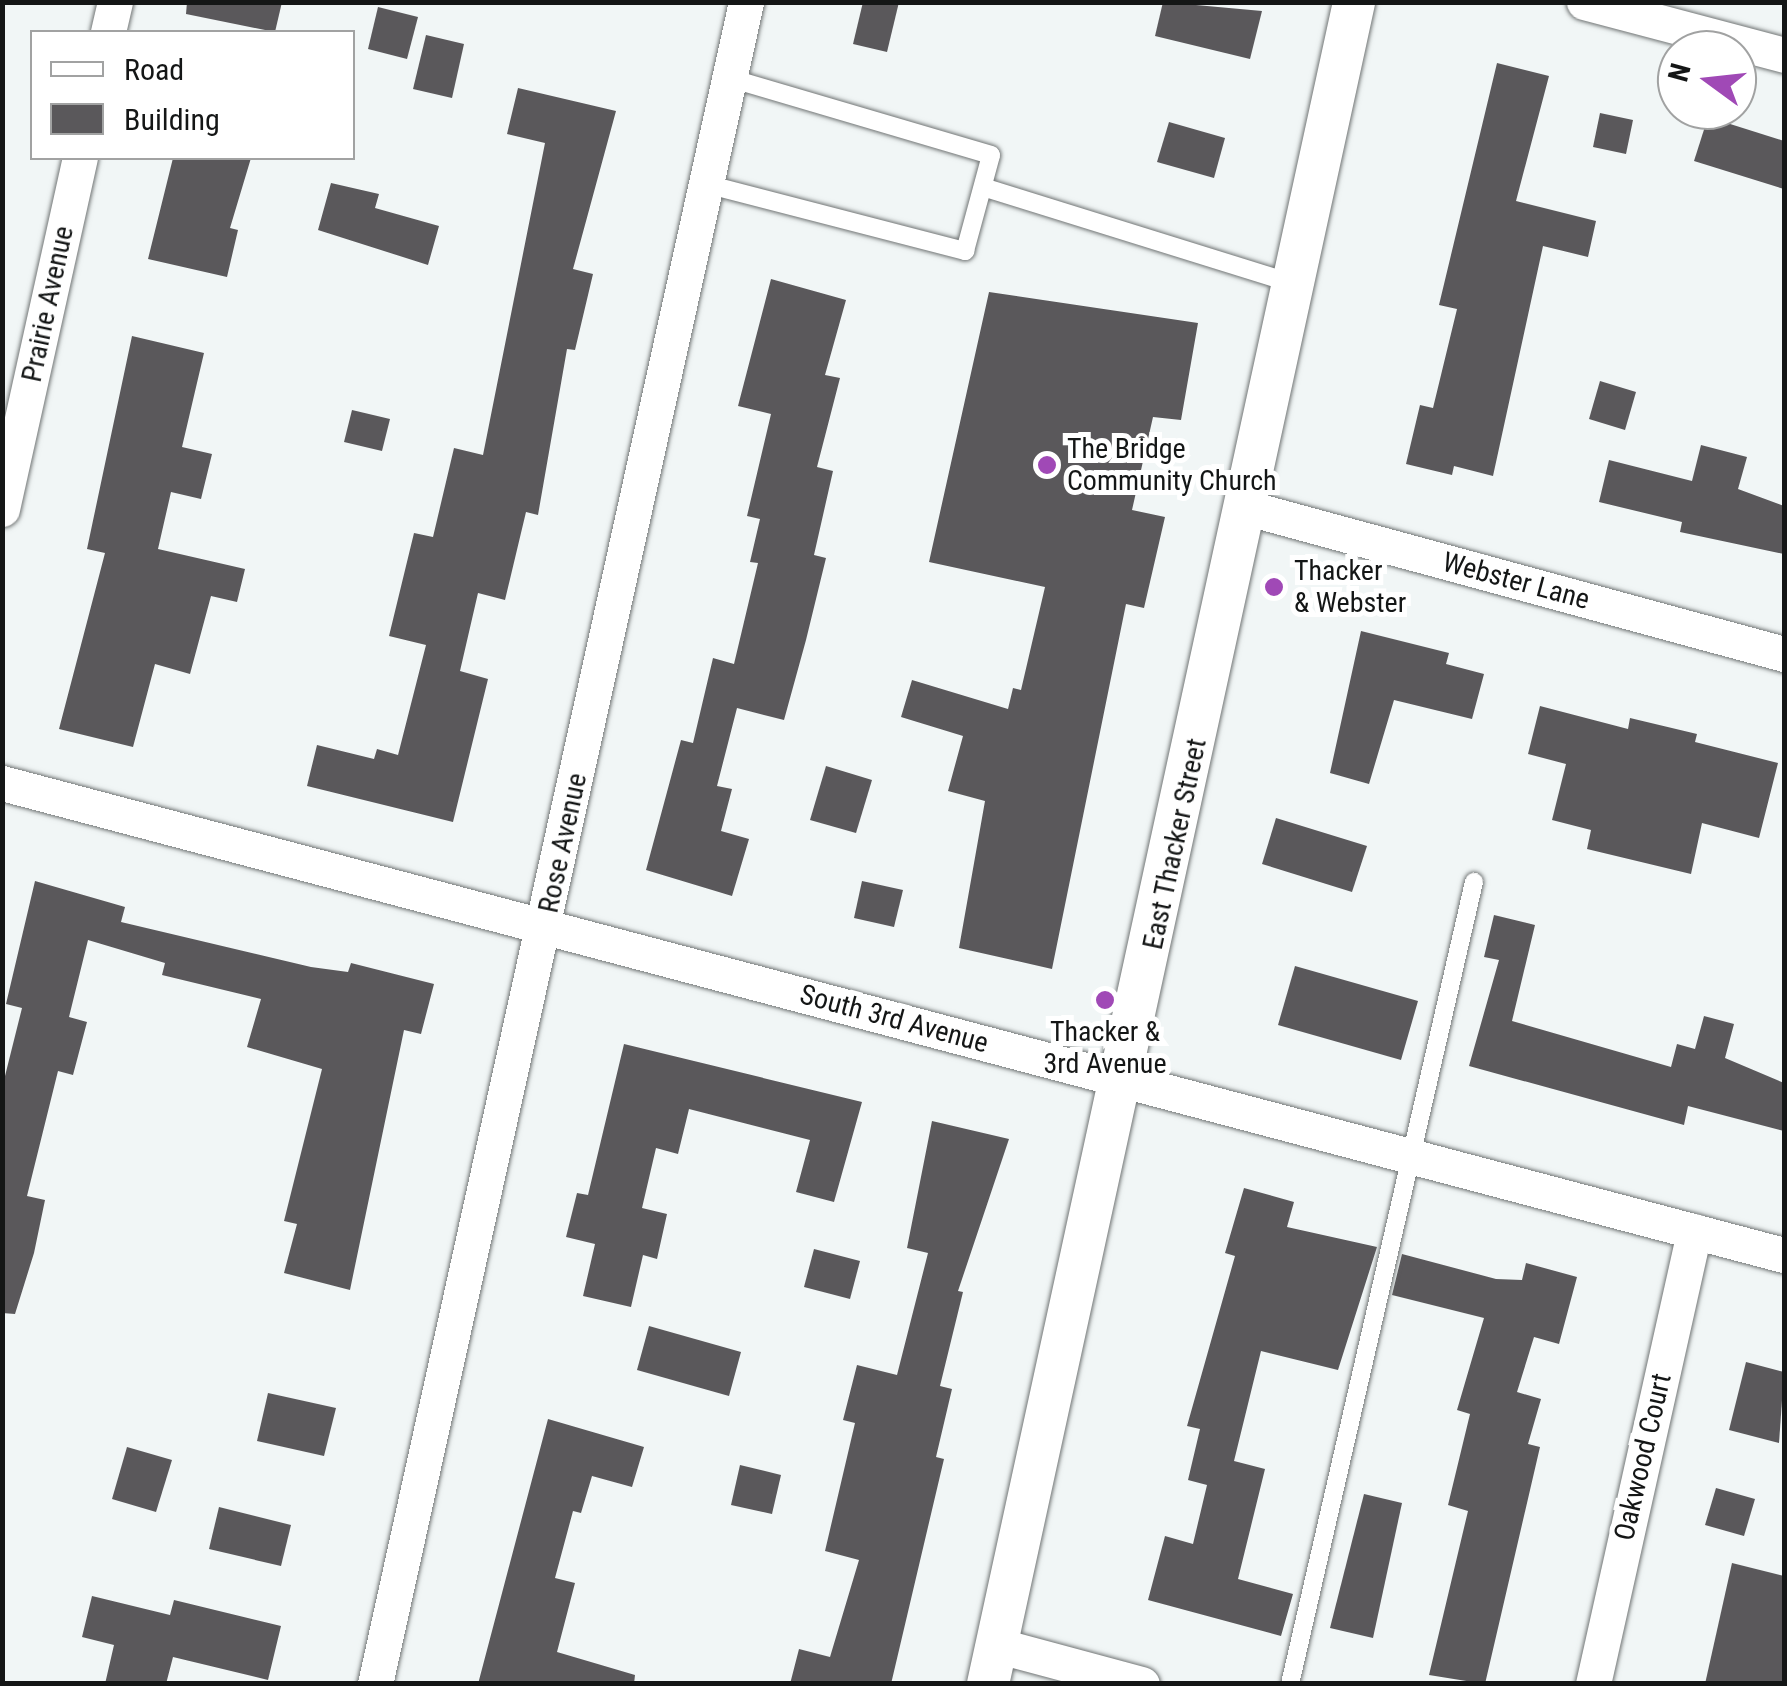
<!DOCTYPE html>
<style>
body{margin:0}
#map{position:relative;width:1787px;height:1686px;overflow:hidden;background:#f1f6f6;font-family:"Roboto Condensed",sans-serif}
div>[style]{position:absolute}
.building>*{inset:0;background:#5a585b}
.roads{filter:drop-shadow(0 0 2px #717575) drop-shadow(0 0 2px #717575)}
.service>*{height:18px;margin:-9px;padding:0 9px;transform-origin:9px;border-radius:9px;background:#fff}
.minor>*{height:35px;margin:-17.5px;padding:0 17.5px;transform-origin:17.5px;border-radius:17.5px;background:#fff}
.tertiary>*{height:42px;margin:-21px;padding:0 21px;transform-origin:21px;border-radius:21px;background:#fff}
.dots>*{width:28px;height:28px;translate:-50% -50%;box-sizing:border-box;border:5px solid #fff;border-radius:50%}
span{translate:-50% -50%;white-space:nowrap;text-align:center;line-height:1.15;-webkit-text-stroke:10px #fff;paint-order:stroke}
.street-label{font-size:28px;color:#141616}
.poi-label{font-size:28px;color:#141616}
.left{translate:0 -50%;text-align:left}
.frame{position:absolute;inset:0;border:5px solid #141616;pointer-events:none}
.legend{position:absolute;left:30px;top:30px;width:325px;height:130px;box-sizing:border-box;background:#fff;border:2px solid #a1a2a2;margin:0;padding:12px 18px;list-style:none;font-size:30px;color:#141616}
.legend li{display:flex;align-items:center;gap:20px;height:50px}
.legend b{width:50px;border:2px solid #a1a2a2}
.north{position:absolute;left:1657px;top:30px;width:100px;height:100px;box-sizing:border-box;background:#fff;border:2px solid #a1a2a2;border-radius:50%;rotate:285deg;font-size:28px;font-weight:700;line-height:40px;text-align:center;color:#141616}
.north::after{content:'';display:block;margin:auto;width:35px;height:45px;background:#a049b6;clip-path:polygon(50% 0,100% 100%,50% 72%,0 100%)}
</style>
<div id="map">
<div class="building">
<i style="clip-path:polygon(187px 2px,282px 2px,275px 32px,186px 14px)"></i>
<i style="clip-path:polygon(863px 2px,899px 2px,887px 52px,853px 44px)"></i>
<i style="clip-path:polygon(1163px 2px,1262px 11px,1250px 59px,1155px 36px)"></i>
<i style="clip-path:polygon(378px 7px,418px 17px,407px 59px,368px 49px)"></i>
<i style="clip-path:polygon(426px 35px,464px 44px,452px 98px,413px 89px)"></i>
<i style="clip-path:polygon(1497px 63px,1549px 76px,1516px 201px,1596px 221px,1588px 257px,1543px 246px,1493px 476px,1454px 466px,1452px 475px,1406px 464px,1420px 405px,1433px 408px,1457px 309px,1439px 305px)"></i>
<i style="clip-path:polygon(518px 88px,616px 111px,573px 269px,593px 274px,575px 350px,567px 349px,538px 515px,526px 512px,505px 600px,478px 593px,460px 671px,488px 679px,453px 822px,307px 786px,317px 745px,374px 759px,377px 749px,398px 755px,426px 645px,389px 636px,414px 533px,433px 537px,454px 448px,483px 455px,545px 143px,507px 134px)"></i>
<i style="clip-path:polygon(1600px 113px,1633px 120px,1626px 154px,1593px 147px)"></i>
<i style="clip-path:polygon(1708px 117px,1784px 141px,1784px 189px,1694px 161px)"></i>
<i style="clip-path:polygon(1169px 122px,1225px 138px,1214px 178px,1157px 162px)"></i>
<i style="clip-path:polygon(173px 158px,251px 158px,230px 228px,238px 230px,227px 277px,148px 259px)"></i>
<i style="clip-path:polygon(331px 183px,379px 194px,375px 208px,439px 226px,428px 265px,318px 230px)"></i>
<i style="clip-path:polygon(771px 279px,846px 300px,825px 375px,840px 378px,817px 467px,833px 471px,814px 555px,826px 558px,806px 640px,784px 720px,737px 708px,717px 786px,732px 789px,721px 831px,749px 839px,732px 896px,646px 870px,681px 740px,693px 743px,713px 658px,734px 664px,758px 563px,750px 562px,760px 519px,747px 516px,771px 414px,738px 406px)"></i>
<i style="clip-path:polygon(989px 292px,1198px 323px,1181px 420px,1153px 417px,1132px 510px,1165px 517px,1144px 608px,1126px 604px,1052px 969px,959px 948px,985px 801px,948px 791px,963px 736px,901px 717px,912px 680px,1008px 709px,1013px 688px,1021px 690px,1045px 587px,929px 562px)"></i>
<i style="clip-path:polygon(132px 336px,204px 353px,182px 447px,212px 454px,201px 499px,171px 492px,158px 549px,245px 569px,237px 602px,211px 596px,190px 674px,155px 664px,133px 747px,59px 729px,105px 553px,87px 549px)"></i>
<i style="clip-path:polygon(1600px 381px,1636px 392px,1625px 430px,1589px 419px)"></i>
<i style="clip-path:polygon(352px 410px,390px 419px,382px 451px,344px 442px)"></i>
<i style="clip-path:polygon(1701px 445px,1747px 457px,1738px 489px,1784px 506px,1784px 554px,1680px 532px,1682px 522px,1599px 502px,1609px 460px,1692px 481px)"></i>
<i style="clip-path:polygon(1361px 631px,1449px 653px,1446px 664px,1484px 674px,1472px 719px,1394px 700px,1369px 784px,1330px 773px)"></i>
<i style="clip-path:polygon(1540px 706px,1628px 729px,1630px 718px,1697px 734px,1695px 742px,1778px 763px,1759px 838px,1702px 823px,1691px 874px,1587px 849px,1591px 830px,1552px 820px,1566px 764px,1528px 754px)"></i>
<i style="clip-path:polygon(826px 766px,872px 780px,856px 833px,810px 820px)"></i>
<i style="clip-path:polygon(1276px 818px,1367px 846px,1352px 892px,1262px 864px)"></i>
<i style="clip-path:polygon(35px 881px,125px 907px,121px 922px,311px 967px,348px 972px,351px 963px,434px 984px,421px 1034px,404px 1030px,350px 1290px,284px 1273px,297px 1224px,284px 1221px,322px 1069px,247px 1047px,261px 999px,162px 975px,165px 963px,88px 940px,69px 1017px,87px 1022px,73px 1075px,58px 1071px,27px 1196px,45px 1200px,34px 1253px,15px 1314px,2px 1313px,2px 1088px,22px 1008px,6px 1004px)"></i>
<i style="clip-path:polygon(862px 881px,903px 890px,894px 927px,854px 918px)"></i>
<i style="clip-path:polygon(1494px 915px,1535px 925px,1512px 1021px,1671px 1067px,1677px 1044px,1695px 1049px,1704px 1016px,1734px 1024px,1725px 1058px,1784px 1083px,1784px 1131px,1688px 1106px,1684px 1125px,1469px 1066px,1499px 960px,1484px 957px)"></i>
<i style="clip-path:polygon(1295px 966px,1418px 1001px,1401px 1060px,1278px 1025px)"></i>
<i style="clip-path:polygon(624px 1044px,862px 1102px,834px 1202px,796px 1192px,810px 1140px,689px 1109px,678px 1154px,656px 1148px,642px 1208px,667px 1214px,657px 1259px,643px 1255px,631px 1307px,583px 1296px,595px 1244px,566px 1237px,577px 1193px,588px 1195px)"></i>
<i style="clip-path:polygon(932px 1121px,1009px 1139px,958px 1291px,963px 1292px,940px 1386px,952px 1389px,936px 1457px,944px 1459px,891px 1684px,790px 1684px,799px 1649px,830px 1657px,859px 1560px,825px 1551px,855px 1423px,843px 1420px,857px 1365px,897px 1375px,928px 1253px,907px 1248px)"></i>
<i style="clip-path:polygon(1244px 1188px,1294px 1202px,1287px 1227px,1377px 1247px,1338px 1370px,1261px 1351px,1234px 1461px,1265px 1469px,1238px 1579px,1293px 1594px,1281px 1636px,1148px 1600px,1165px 1536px,1193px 1544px,1207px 1485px,1188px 1480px,1200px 1429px,1187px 1426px,1235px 1256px,1225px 1253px)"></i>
<i style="clip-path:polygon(814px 1249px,860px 1261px,850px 1299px,804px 1287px)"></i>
<i style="clip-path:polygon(1402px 1254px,1496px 1279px,1522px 1280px,1526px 1263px,1577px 1277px,1559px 1344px,1534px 1337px,1517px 1392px,1541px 1399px,1528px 1444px,1540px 1447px,1485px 1684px,1429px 1675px,1468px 1511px,1448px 1505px,1470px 1414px,1457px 1410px,1484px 1318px,1392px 1295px)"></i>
<i style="clip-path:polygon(649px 1326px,741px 1352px,729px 1396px,637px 1370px)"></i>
<i style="clip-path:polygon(1746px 1362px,1784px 1372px,1779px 1443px,1729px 1430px)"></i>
<i style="clip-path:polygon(268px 1393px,336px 1408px,324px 1456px,257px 1441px)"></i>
<i style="clip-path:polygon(548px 1419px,644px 1447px,632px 1487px,592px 1476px,581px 1513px,573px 1511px,555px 1578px,575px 1583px,557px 1652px,635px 1675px,634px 1684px,478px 1684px)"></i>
<i style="clip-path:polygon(127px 1447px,172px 1460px,156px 1512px,112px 1499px)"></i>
<i style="clip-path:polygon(740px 1465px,781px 1475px,772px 1514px,731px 1505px)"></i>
<i style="clip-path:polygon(1716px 1488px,1755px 1499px,1744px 1536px,1705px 1525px)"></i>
<i style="clip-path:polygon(1364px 1494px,1402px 1503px,1373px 1638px,1330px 1628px)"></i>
<i style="clip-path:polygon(219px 1507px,291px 1525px,281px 1566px,209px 1549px)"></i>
<i style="clip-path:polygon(1732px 1563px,1784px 1576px,1784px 1684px,1705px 1684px)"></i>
<i style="clip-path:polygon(92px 1596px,170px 1615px,174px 1600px,281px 1626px,268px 1680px,173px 1657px,166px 1684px,105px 1684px,114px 1645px,82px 1637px)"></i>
</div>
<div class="roads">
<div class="service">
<i style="left:706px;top:184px;width:268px;rotate:14.5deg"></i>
<i style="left:965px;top:251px;width:99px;rotate:-74.8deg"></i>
<i style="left:991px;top:155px;width:273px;rotate:-163.6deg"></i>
<i style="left:983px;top:187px;width:326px;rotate:17.3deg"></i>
<i style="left:1290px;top:1684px;width:823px;rotate:-77.08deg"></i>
</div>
<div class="minor">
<i style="left:1584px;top:2px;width:207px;rotate:14.8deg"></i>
<i style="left:108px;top:32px;width:31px;rotate:-77deg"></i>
<i style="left:1248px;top:508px;width:556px;rotate:15.24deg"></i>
<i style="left:2px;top:509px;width:360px;rotate:-77.5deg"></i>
<i style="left:2px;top:783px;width:1843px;rotate:14.84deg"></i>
<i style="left:996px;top:1645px;width:151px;rotate:15deg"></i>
<i style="left:375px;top:1684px;width:1722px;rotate:-77.56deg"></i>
<i style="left:1593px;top:1684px;width:464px;rotate:-77.4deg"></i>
</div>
<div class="tertiary">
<i style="left:988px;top:1684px;width:1721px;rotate:-77.72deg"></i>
</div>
</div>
<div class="dots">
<i style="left:1047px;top:465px;background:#a049b6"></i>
<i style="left:1274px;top:587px;background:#a049b6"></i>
<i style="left:1105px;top:1000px;background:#a049b6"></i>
</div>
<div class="street-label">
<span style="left:48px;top:304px;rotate:-78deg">Prairie Avenue</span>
<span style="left:1516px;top:581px;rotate:15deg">Webster Lane</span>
<span style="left:563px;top:843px;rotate:-78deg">Rose Avenue</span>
<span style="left:1175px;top:844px;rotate:-78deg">East Thacker Street</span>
<span style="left:894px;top:1019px;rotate:15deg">South 3rd Avenue</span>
<span style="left:1643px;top:1457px;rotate:-77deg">Oakwood Court</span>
</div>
<div class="poi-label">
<span class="left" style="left:1067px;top:465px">The Bridge<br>Community Church</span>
<span class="left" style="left:1294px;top:587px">Thacker<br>&amp; Webster</span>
<span style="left:1105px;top:1048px">Thacker &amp;<br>3rd Avenue</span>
</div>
<div class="frame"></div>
<ul class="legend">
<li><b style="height:12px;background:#fff"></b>Road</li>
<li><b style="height:28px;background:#5a585b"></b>Building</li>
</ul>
<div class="north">N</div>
</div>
